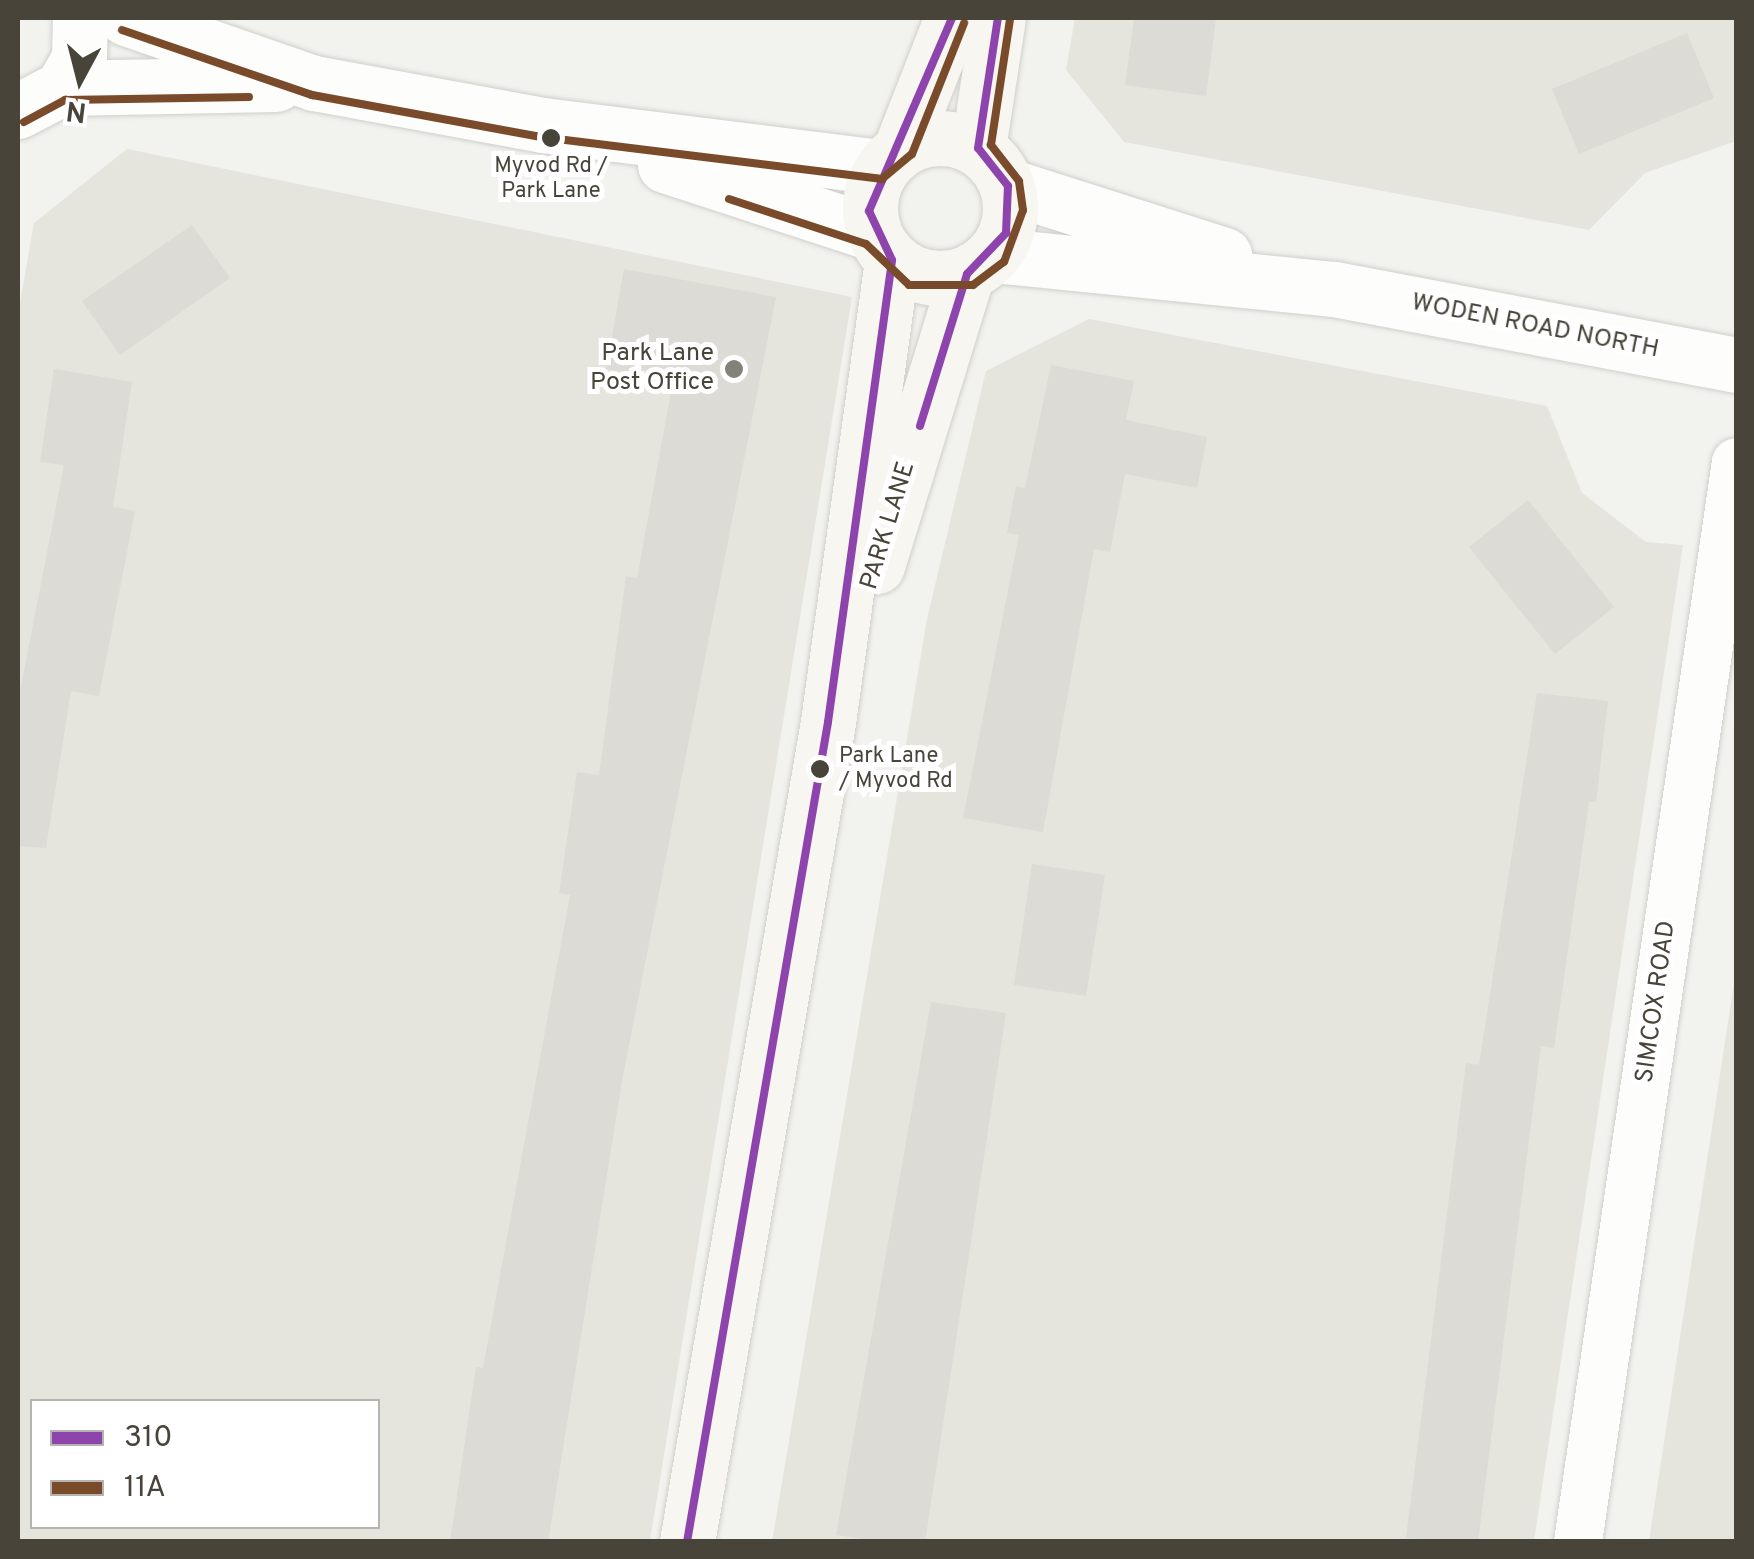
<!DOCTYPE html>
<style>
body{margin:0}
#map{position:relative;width:1754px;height:1559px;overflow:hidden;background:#f2f2ee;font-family:Overpass,sans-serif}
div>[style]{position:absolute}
.residential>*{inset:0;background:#e5e4dd}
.building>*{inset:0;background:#dcdbd6}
.roads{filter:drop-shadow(0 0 2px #d0cfcb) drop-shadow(0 0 2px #d0cfcb)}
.minor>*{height:48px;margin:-24px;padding:0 24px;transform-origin:24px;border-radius:24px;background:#fdfdfc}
.tertiary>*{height:55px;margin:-27.5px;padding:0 27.5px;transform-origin:27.5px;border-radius:27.5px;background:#fdfdfc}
.secondary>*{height:55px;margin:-27.5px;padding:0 27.5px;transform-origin:27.5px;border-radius:27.5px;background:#f7f6f1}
.secondary>.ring{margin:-27.5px;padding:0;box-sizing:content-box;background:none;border:55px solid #f7f6f1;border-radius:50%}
.bus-1>*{height:8px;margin:-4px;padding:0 4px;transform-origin:4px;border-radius:4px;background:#8e44ad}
.bus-2>*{height:8px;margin:-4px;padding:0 4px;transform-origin:4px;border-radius:4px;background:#7a4b2a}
.dots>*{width:28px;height:28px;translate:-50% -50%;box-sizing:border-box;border:5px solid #fff;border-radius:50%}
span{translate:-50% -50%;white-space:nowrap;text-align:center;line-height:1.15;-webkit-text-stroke:10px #fff;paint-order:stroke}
.bus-label{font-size:22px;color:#48443a}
.left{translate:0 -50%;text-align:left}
.street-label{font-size:25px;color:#48443a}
.poi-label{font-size:25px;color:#48443a}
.right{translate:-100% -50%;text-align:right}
.frame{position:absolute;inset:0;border:20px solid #48443a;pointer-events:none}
.legend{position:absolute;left:30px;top:1399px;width:350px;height:130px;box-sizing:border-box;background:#fff;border:2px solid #b6b4b0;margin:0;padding:12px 18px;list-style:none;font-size:30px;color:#48443a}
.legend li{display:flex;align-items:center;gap:20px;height:50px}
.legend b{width:50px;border:2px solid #b6b4b0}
.north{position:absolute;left:30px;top:30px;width:100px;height:100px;-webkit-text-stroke:8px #fff;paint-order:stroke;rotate:187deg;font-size:28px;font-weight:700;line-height:40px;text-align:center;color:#48443a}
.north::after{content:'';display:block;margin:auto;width:35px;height:45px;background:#48443a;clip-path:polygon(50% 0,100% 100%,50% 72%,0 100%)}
</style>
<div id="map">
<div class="residential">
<i style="clip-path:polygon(1075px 18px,1736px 18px,1736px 141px,1645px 173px,1589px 230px,1124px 142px,1066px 70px)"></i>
<i style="clip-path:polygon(evenodd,127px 149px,852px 297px,650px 1541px,18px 1542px,18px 315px,34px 223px,127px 149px,32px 1402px,378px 1402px,378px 1526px,32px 1526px,32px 1402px)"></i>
<i style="clip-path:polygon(1089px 319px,1547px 406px,1582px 493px,1646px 542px,1683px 545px,1534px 1541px,772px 1542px,927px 619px,986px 371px)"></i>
<i style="clip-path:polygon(1736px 970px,1736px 1541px,1649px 1541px)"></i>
</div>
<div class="building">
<i style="clip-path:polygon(1134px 18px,1216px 18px,1206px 96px,1125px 85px)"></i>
<i style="clip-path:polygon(1687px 33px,1714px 98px,1579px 154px,1552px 89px)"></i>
<i style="clip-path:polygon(192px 225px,230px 278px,120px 355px,82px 301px)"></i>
<i style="clip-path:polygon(624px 269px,776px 297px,622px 1081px,548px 1542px,450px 1542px,476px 1367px,483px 1368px,570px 895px,559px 893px,577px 772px,599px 775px,626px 576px,637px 578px,673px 381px,606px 369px)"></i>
<i style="clip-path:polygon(1051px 365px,1134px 381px,1126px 420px,1207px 437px,1197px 488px,1125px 474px,1110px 552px,1094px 549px,1043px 832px,963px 818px,1019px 535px,1007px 533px,1016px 486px,1025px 488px)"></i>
<i style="clip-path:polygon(54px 369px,132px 382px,113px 507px,135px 511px,99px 696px,71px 691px,46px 848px,18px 846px,18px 702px,64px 465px,40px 462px)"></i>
<i style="clip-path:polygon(1528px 500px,1614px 607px,1555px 654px,1469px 547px)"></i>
<i style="clip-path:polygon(1537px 693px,1608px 701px,1596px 802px,1589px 802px,1554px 1048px,1541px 1046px,1478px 1542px,1406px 1538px,1466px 1063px,1479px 1065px)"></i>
<i style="clip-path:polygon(1032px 864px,1105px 875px,1086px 996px,1014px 985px)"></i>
<i style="clip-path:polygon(931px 1002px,1006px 1013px,925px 1542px,885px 1542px,836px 1535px)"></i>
</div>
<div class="roads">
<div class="minor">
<i style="left:1578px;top:1542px;width:1091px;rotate:-81.68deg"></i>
</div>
<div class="tertiary">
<i style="left:126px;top:18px;width:199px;rotate:19.1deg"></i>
<i style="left:314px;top:83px;width:233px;rotate:10.4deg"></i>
<i style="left:543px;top:125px;width:342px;rotate:7.1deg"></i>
<i style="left:62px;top:88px;width:214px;rotate:-1.1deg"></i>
<i style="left:18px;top:111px;width:50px;rotate:-27.6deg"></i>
<i style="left:62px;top:88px;width:34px;rotate:-60deg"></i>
<i style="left:79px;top:58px;width:40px;rotate:-88.6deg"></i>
<i style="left:665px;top:165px;width:219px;rotate:18.1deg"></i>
<i style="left:1008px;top:186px;width:227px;rotate:17.7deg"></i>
<i style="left:993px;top:255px;width:343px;rotate:5.7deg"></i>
<i style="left:1334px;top:289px;width:409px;rotate:10.7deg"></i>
</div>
<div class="secondary">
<i class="ring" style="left:870px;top:138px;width:85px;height:85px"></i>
<i style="left:901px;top:148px;width:140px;rotate:-68.6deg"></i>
<i style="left:978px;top:148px;width:132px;rotate:-81.3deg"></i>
<i style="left:877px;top:566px;width:306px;rotate:-72.9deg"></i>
<i style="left:687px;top:1542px;width:832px;rotate:-80.24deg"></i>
<i style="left:828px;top:722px;width:466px;rotate:-82.1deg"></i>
</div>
</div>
<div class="bus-1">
<i style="left:920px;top:426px;width:159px;rotate:-72.8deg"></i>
<i style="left:967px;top:274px;width:57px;rotate:-46.4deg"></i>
<i style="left:1006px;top:233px;width:47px;rotate:-87.6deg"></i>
<i style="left:1008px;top:186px;width:48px;rotate:-128.3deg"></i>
<i style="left:978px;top:148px;width:132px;rotate:-81.3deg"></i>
<i style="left:687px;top:1542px;width:832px;rotate:-80.24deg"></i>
<i style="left:828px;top:722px;width:466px;rotate:-82.1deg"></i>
<i style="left:892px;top:260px;width:54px;rotate:-115.1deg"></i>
<i style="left:869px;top:211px;width:210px;rotate:-66.7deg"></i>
</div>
<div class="bus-2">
<i style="left:122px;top:30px;width:201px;rotate:18.9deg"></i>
<i style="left:312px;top:95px;width:233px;rotate:10.4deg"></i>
<i style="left:541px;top:137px;width:344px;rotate:7deg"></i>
<i style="left:882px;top:179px;width:39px;rotate:-40deg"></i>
<i style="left:912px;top:154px;width:141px;rotate:-68.3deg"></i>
<i style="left:24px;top:122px;width:47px;rotate:-28.2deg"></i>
<i style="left:65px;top:100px;width:184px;rotate:-0.9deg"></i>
<i style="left:729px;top:199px;width:144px;rotate:18.2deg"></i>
<i style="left:866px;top:244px;width:59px;rotate:43.6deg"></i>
<i style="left:909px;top:285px;width:64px"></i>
<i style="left:973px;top:285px;width:39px;rotate:-37deg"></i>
<i style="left:1004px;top:262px;width:55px;rotate:-69.9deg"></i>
<i style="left:1023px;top:210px;width:29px;rotate:-98deg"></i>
<i style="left:1019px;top:181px;width:46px;rotate:-127.9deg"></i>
<i style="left:991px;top:145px;width:126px;rotate:-81.4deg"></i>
</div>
<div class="dots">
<i style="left:551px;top:138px;background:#48443a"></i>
<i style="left:734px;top:369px;background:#848179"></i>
<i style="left:820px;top:769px;background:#48443a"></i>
</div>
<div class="bus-label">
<span style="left:551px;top:179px">Myvod Rd /<br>Park Lane</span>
<span class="left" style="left:839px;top:769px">Park Lane<br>/ Myvod Rd</span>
</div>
<div class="street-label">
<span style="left:1535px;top:327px;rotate:11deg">WODEN ROAD NORTH</span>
<span style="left:889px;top:526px;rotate:-73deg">PARK LANE</span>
<span style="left:1657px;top:1002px;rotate:-82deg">SIMCOX ROAD</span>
</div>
<div class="poi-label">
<span class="right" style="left:714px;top:369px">Park Lane<br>Post Office</span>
</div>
<div class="frame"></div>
<ul class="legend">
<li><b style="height:12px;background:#8e44ad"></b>310</li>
<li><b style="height:12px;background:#7a4b2a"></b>11A</li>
</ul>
<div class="north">N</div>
</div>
